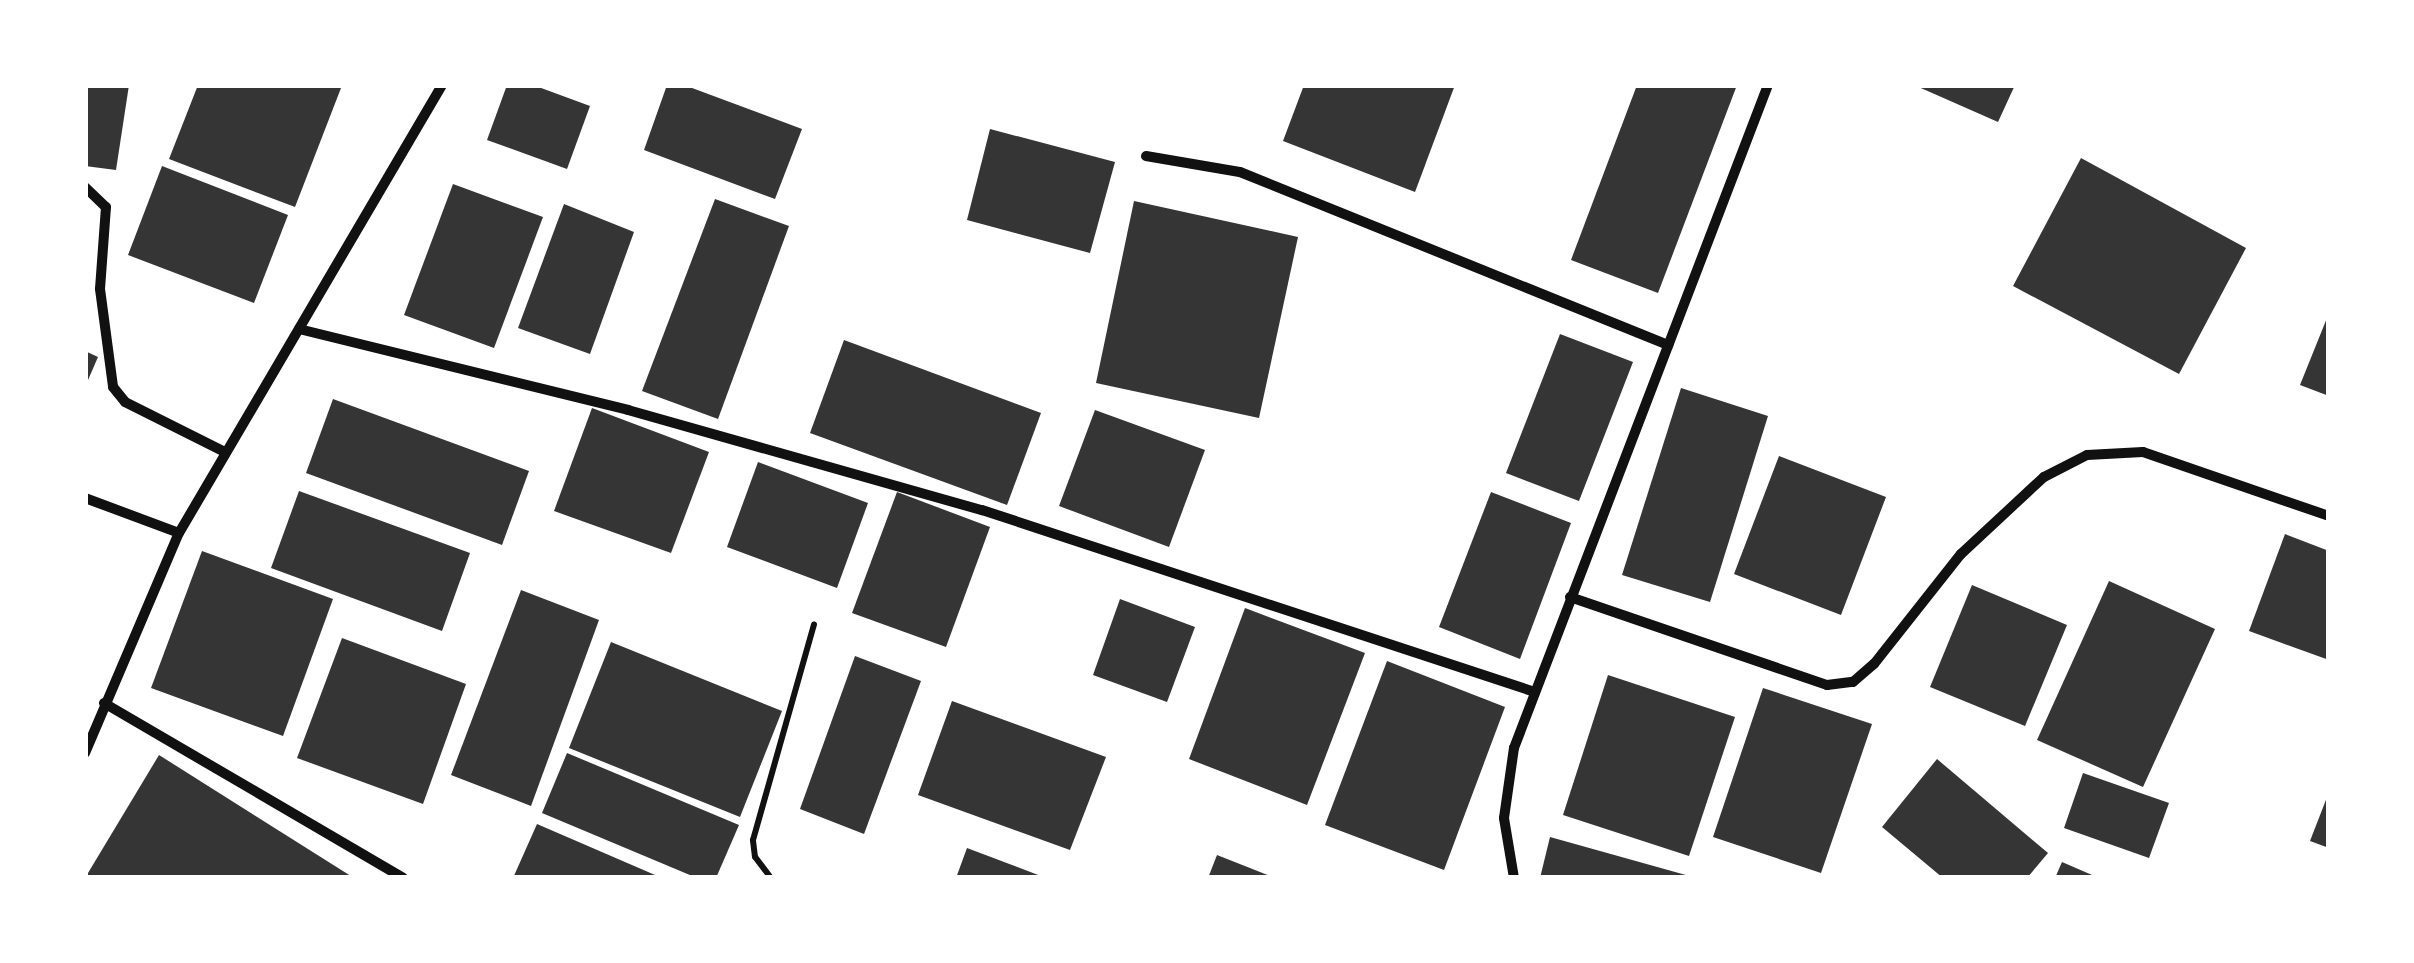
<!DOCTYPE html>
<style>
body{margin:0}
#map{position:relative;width:2414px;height:963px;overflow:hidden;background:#fff;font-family:"Noto Sans",sans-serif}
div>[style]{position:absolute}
.building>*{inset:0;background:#353535}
.path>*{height:6px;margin:-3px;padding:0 3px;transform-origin:3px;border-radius:3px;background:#111}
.minor>*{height:10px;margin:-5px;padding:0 5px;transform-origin:5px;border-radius:5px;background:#111}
span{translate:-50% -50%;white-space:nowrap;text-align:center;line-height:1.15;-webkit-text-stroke:9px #fff;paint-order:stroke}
.frame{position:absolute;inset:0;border:88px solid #fff;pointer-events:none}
</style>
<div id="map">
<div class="building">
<i style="clip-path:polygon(85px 85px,129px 85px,116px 170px,85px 166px)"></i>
<i style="clip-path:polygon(198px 85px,341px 88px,295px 207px,169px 159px)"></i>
<i style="clip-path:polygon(507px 85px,533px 85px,590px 106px,567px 169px,487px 140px)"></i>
<i style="clip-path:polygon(667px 85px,684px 85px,802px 129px,775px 199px,644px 150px)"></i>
<i style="clip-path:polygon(1304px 85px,1455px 85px,1415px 192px,1283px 141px)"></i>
<i style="clip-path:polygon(1637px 85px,1737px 85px,1658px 293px,1571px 260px)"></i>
<i style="clip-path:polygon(1914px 85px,2015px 85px,1998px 122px)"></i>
<i style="clip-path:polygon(990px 129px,1115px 162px,1090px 253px,967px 220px)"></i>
<i style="clip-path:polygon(2081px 158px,2246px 248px,2179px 374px,2013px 286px)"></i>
<i style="clip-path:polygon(162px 166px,288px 215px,254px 303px,128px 255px)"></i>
<i style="clip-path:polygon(453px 184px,543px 217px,494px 348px,404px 315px)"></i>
<i style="clip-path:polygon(715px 199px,789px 226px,718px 419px,642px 391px)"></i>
<i style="clip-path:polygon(1134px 201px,1298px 237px,1259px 418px,1096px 383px)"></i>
<i style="clip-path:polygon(564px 204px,634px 232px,590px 354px,518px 328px)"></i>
<i style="clip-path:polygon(2329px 313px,2329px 396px,2300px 385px)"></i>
<i style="clip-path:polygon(1560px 334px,1633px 362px,1579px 501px,1506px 473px)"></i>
<i style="clip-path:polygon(844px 340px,1041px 413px,1007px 505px,810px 433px)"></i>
<i style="clip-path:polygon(85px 351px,98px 357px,85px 387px)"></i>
<i style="clip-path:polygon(1681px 388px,1768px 416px,1710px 602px,1622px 575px)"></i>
<i style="clip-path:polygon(333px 399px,529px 471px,502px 545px,306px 473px)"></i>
<i style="clip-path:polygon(592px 408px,709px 452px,671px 553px,554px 511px)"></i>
<i style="clip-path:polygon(1095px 410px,1205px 450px,1169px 547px,1059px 506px)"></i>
<i style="clip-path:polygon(1779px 456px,1886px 497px,1841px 615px,1734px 574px)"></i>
<i style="clip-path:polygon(758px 462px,868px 503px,837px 588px,727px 547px)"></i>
<i style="clip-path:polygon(299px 491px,470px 553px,442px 631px,271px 568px)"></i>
<i style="clip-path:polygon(897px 492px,990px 527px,946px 647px,852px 613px)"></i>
<i style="clip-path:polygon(1491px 492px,1571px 523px,1520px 659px,1439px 627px)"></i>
<i style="clip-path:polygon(2285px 534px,2329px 551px,2329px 660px,2249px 631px)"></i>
<i style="clip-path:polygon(202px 551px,333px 599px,283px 736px,151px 688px)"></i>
<i style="clip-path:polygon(2109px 581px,2215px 629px,2143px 787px,2037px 740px)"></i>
<i style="clip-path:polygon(1972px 585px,2067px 625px,2025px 726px,1930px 687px)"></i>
<i style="clip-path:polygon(521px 590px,599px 620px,531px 806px,451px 775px)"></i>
<i style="clip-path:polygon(1120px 599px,1195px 627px,1167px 702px,1093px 675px)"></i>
<i style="clip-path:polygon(1245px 608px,1365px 653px,1307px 805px,1189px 759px)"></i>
<i style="clip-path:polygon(342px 638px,466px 684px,423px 804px,297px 758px)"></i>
<i style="clip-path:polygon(611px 642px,782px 711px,740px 817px,569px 748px)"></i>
<i style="clip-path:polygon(855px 656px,921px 681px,864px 834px,800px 809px)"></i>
<i style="clip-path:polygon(1387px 661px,1505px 707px,1444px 870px,1325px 825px)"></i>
<i style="clip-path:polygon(1608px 675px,1735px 717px,1689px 856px,1563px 815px)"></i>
<i style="clip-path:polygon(1763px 688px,1872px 724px,1821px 873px,1713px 837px)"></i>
<i style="clip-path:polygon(952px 701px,1106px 757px,1070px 850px,918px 795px)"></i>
<i style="clip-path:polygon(567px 753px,739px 825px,716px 878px,697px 878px,542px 813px)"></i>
<i style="clip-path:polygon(159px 755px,354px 878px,85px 878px)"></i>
<i style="clip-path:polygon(1937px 759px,2048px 853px,2027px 878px,1943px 878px,1882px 827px)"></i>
<i style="clip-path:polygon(2083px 773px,2169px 803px,2149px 858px,2064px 828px)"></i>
<i style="clip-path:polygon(2329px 792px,2329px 848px,2310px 841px)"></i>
<i style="clip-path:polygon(537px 824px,662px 878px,513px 878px)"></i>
<i style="clip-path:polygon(1550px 837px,1693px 877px,1692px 878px,1540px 878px)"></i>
<i style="clip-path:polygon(967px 848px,1046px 878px,956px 878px)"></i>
<i style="clip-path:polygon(1217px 855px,1275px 878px,1208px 878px)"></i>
<i style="clip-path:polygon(2062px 862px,2099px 878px,2055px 878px)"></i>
</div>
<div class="path">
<i style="left:771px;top:878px;width:26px;rotate:-127deg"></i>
<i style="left:755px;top:857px;width:17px;rotate:-97deg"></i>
<i style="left:753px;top:840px;width:224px;rotate:-74.2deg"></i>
</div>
<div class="minor">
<i style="left:1146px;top:156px;width:95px;rotate:9.7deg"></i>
<i style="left:1240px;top:172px;width:462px;rotate:22deg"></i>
<i style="left:85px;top:187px;width:29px;rotate:44deg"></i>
<i style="left:106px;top:207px;width:82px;rotate:94.2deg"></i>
<i style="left:100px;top:289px;width:99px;rotate:82.4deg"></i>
<i style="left:113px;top:387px;width:19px;rotate:51deg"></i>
<i style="left:125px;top:402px;width:110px;rotate:26.6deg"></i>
<i style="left:299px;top:329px;width:339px;rotate:13.8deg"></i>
<i style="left:628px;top:410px;width:368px;rotate:15.8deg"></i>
<i style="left:982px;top:510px;width:582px;rotate:18.22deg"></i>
<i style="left:85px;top:498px;width:100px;rotate:20.4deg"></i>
<i style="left:1570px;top:597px;width:272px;rotate:18.9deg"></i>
<i style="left:1827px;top:685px;width:26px;rotate:-7deg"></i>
<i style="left:1853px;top:682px;width:28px;rotate:-41deg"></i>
<i style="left:1874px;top:664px;width:140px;rotate:-51.7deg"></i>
<i style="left:1961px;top:554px;width:113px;rotate:-42.9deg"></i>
<i style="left:2044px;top:477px;width:48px;rotate:-27.1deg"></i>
<i style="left:2087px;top:455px;width:56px;rotate:-3.1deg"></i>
<i style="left:2143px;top:452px;width:197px;rotate:19deg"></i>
<i style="left:104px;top:703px;width:346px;rotate:30.3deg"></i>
<i style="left:85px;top:753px;width:239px;rotate:-66.9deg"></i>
<i style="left:179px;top:533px;width:519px;rotate:-59.58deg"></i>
<i style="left:1514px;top:878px;width:61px;rotate:-99.5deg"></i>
<i style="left:1504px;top:818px;width:71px;rotate:-81.9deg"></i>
<i style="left:1514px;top:748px;width:710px;rotate:-69.04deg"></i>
</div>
<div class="frame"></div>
</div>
